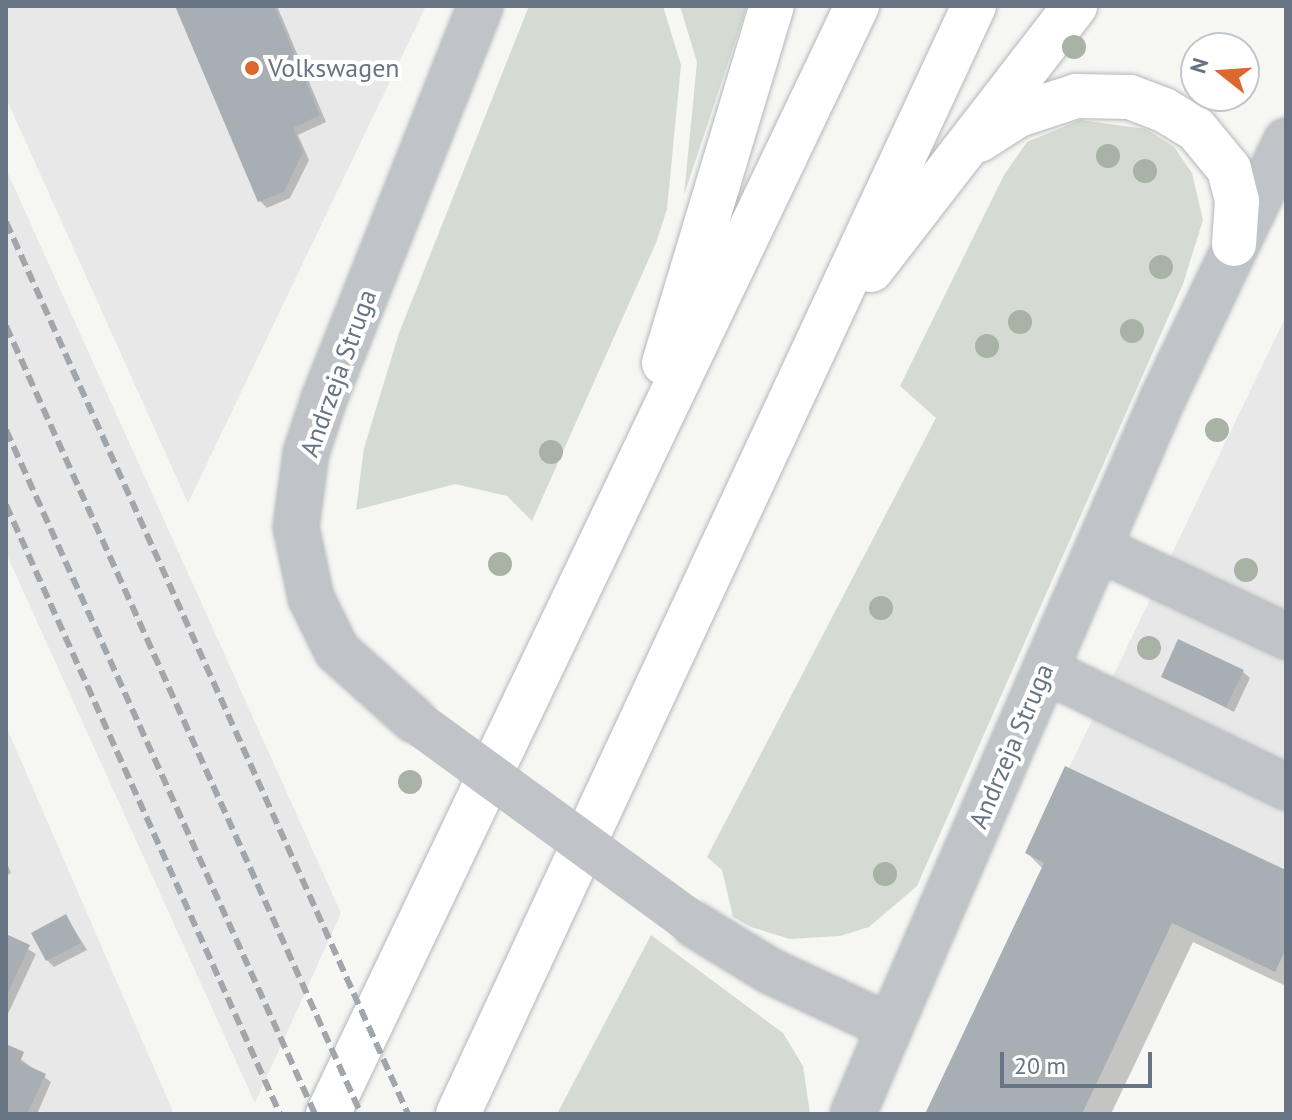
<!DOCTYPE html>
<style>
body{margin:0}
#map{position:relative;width:1292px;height:1120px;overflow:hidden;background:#f6f6f3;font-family:"PT Sans",sans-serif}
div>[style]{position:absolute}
.built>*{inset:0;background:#e7e8e7}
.green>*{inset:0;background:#d5dbd3}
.shadow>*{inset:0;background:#0003}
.building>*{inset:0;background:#a7aeb4}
.roads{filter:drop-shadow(0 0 2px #b3b7bb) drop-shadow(0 0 2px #b3b7bb)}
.minor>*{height:44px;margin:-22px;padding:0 22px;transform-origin:22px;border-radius:22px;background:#c0c3c7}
.major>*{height:44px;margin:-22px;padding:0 22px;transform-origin:22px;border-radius:22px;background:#fff}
.rail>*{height:6px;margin-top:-3px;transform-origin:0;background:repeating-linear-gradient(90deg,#a1a6ac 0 12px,transparent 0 18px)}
.minor-bridge>*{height:44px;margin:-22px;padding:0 22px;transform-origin:22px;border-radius:22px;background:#c0c3c7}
.trees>*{width:24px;height:24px;margin:-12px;border-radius:50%;background:#a8b2a5}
.dots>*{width:22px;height:22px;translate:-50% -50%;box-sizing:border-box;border:4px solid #fff;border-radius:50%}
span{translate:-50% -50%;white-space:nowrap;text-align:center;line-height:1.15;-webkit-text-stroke:8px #fff;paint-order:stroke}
.poi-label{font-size:26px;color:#677483}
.left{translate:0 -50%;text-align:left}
.street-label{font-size:26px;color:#677483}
.frame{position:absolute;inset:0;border:8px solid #677483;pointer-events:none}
.north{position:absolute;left:1180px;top:32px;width:80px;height:80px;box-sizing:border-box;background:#fff;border:2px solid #c2c7cd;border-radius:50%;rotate:287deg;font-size:22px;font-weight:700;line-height:32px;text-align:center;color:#677483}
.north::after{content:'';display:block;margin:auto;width:28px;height:36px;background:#da682f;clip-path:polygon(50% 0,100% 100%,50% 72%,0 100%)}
.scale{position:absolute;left:1000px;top:1052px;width:152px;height:36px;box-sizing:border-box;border:4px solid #677483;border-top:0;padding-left:10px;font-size:24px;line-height:28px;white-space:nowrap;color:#677483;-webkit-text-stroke:6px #fff;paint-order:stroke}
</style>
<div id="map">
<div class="built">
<i style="clip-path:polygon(6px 6px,426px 6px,188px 503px,6px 98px)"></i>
<i style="clip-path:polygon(6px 169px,341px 913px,255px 1103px,6px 553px)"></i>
<i style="clip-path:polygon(1286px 316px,1286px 870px,1069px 768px)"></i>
<i style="clip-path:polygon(6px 726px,174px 1114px,6px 1114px)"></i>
</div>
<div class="green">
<i style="clip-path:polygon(529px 6px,663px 6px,681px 65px,667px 209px,656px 243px,532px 521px,507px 496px,455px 484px,356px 510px,364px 448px,399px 333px)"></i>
<i style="clip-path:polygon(680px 6px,747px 6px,684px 195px,697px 62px)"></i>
<i style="clip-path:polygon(1080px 120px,1146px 129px,1174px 147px,1192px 173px,1203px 220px,1183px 284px,917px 886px,869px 927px,840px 936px,790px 939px,751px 927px,733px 917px,722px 870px,707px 857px,936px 418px,900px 386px,1004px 175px,1027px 142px)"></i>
<i style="clip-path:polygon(651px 935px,783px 1033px,803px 1066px,810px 1114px,557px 1114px)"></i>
</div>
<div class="shadow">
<i style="clip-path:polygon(178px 6px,277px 6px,326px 122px,298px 135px,309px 160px,290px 198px,267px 208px,260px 201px)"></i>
<i style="clip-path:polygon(1243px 672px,1250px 678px,1234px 712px,1163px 676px)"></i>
<i style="clip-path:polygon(1027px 853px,1286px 873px,1286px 986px,1193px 942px,1111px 1114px,927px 1114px,1043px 869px)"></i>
<i style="clip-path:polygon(6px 861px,11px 873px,6px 876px)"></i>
<i style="clip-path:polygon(66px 916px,87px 950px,54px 967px,47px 960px)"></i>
<i style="clip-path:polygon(6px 936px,36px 954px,6px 1018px)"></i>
<i style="clip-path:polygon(6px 1048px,51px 1082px,37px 1114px,6px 1114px)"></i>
</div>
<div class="building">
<i style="clip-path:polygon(175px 6px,274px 6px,320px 115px,293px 128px,303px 152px,284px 192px,258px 202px)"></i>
<i style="clip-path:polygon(1178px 639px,1244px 670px,1226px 707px,1161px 677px)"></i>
<i style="clip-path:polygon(1065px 766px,1286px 870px,1286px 949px,1275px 972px,1172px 923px,1082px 1114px,925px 1114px,1044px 863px,1025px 853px)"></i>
<i style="clip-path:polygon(66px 914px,81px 943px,46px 961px,31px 933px)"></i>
<i style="clip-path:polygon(6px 934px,30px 945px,6px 997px)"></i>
<i style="clip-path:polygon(6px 1044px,24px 1052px,20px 1062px,46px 1074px,27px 1114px,6px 1114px)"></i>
</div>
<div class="roads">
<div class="minor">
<i style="left:1098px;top:548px;width:208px;rotate:25.1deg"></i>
<i style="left:1045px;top:670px;width:268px;rotate:25.9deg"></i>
<i style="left:414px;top:720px;width:103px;rotate:-138.1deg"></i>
<i style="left:337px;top:651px;width:59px;rotate:-116.1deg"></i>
<i style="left:311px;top:598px;width:73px;rotate:-101.9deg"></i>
<i style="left:296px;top:527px;width:75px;rotate:-82.3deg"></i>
<i style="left:306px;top:453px;width:57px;rotate:-71.6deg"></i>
<i style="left:324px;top:399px;width:423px;rotate:-68.3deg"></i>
<i style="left:695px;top:925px;width:88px;rotate:31.5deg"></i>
<i style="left:770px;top:971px;width:132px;rotate:25deg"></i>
<i style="left:890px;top:1027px;width:688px;rotate:-66.53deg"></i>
<i style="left:1164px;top:396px;width:283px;rotate:-64.4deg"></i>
<i style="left:853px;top:1114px;width:95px;rotate:-67deg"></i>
</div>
<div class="major">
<i style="left:979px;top:140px;width:46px;rotate:-32.7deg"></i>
<i style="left:1018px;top:115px;width:61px;rotate:-18.1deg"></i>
<i style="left:1076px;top:96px;width:54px;rotate:1.1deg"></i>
<i style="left:1130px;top:97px;width:36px;rotate:21deg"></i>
<i style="left:1164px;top:110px;width:37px;rotate:31deg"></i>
<i style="left:1196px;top:129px;width:52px;rotate:50.5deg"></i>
<i style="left:1229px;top:169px;width:33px;rotate:76deg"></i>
<i style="left:1237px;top:201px;width:43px;rotate:94deg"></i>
<i style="left:871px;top:270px;width:334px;rotate:-52.3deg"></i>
<i style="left:664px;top:363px;width:373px;rotate:-73.2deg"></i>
<i style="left:328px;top:1114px;width:1228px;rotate:-64.48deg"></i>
<i style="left:458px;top:1114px;width:1222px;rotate:-65.03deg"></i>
</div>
</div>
<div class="rail">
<i style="left:6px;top:222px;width:978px;rotate:65.74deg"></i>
<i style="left:6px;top:326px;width:864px;rotate:65.75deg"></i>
<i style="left:6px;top:430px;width:751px;rotate:65.69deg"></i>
<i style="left:6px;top:505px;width:668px;rotate:65.78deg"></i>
</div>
<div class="minor-bridge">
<i style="left:414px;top:720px;width:348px;rotate:36.1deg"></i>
</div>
<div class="trees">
<i style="left:1074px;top:47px"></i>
<i style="left:1108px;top:156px"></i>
<i style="left:1145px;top:171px"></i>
<i style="left:1161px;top:267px"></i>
<i style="left:1020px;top:322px"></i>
<i style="left:1132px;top:331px"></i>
<i style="left:987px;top:346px"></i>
<i style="left:1217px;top:430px"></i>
<i style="left:551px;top:452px"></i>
<i style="left:500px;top:564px"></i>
<i style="left:1246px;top:570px"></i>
<i style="left:881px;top:608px"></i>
<i style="left:1149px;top:648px"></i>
<i style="left:410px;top:782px"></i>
<i style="left:885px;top:874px"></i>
</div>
<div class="dots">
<i style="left:252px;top:68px;background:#da682f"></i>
</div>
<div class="poi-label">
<span class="left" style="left:268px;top:68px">Volkswagen</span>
</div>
<div class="street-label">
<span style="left:338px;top:373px;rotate:-70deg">Andrzeja Struga</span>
<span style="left:1011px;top:746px;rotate:-67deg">Andrzeja Struga</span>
</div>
<div class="frame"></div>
<div class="north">N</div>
<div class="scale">20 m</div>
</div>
